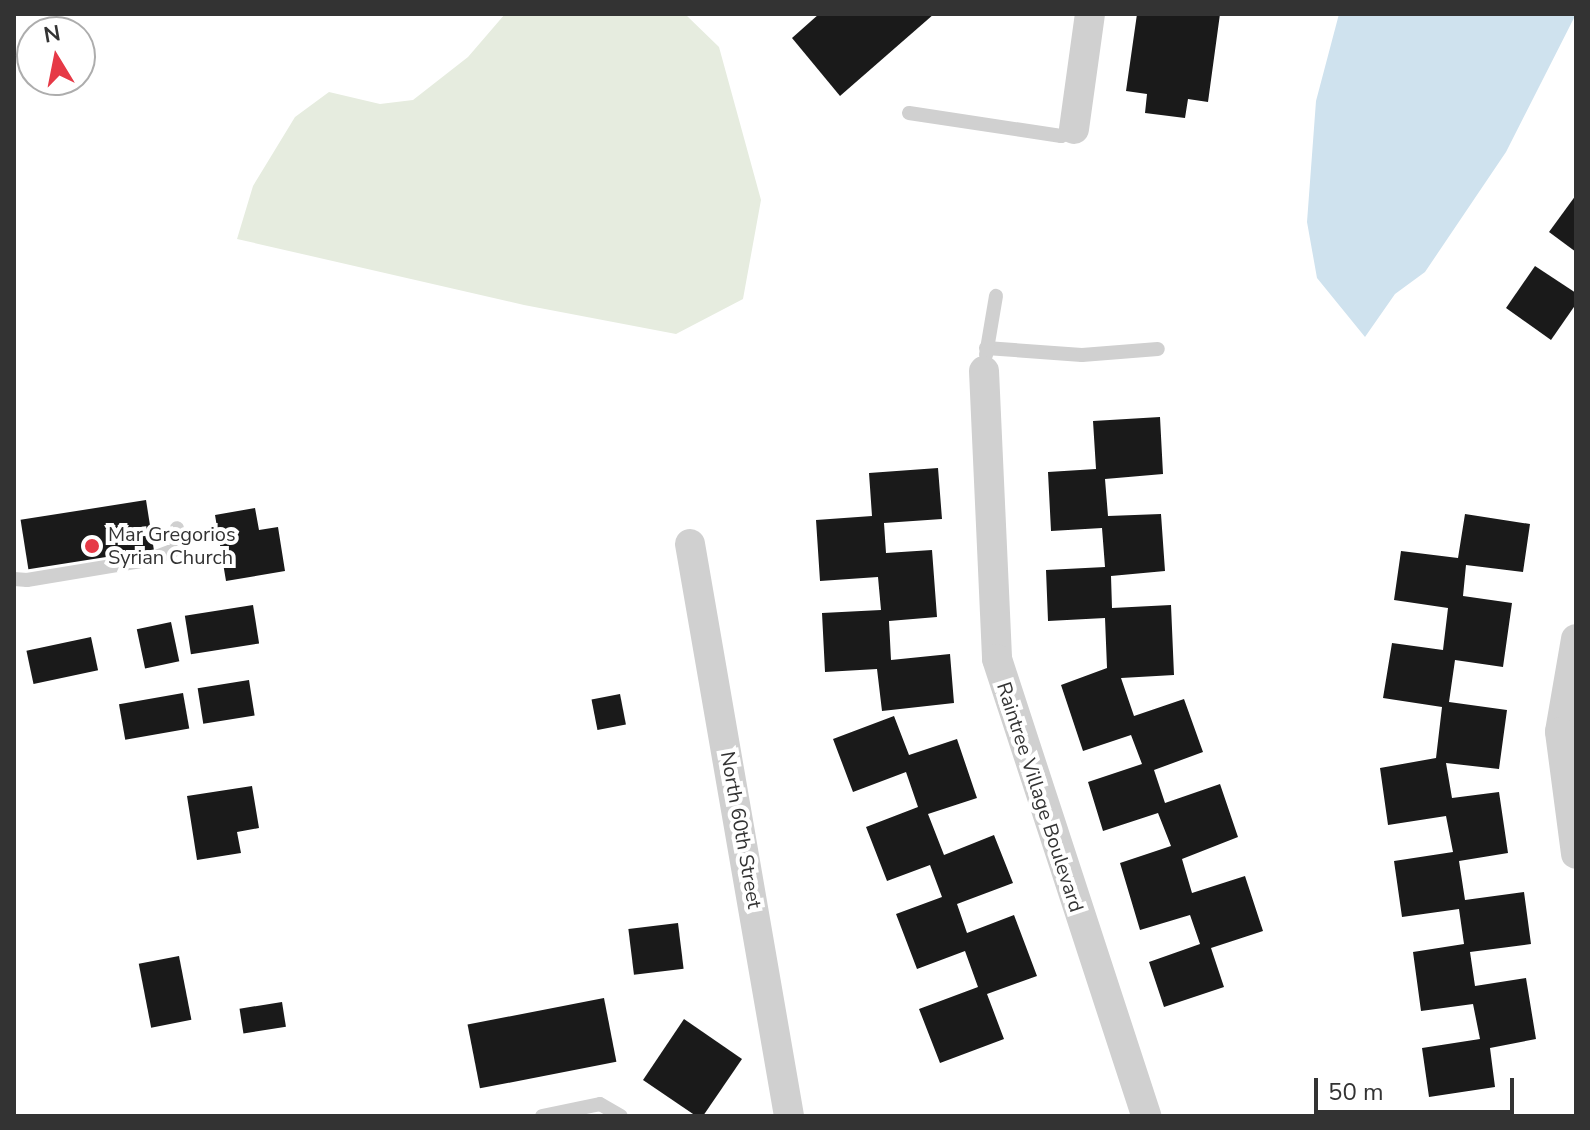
<!DOCTYPE html>
<style>
body{margin:0}
#map{position:relative;width:1590px;height:1130px;overflow:hidden;background:#fff;font-family:"Nunito Sans",sans-serif}
div>[style]{position:absolute}
.green>*{inset:0;background:#e6ecdf}
.water>*{inset:0;background:#cfe2ee}
.building>*{inset:0;background:#1a1a1a;transform-origin:0 0}
.lane>*{height:14px;margin:-7px;padding:0 7px;transform-origin:7px;border-radius:7px;background:#d0d0d0}
.street>*{height:30px;margin:-15px;padding:0 15px;transform-origin:15px;border-radius:15px;background:#d0d0d0}
.dots>*{width:22px;height:22px;translate:-50% -50%;box-sizing:border-box;border:4px solid #fff;border-radius:50%}
span{translate:-50% -50%;white-space:nowrap;text-align:center;line-height:1.15;-webkit-text-stroke:8px #fff;paint-order:stroke}
.poi-label{font-size:20px;color:#333}
.left{translate:0 -50%;text-align:left}
.street-label{font-size:20px;color:#333}
.frame{position:absolute;inset:0;border:16px solid #333;pointer-events:none}
.north{position:absolute;left:16px;top:16px;width:80px;height:80px;box-sizing:border-box;background:#fff;border:2px solid #adadad;border-radius:50%;rotate:350deg;font-size:22px;font-weight:700;line-height:32px;text-align:center;color:#333}
.north::after{content:'';display:block;margin:auto;width:28px;height:36px;background:#e63946;clip-path:polygon(50% 0,100% 100%,50% 72%,0 100%)}
.scale{position:absolute;left:1314px;top:1078px;width:200px;height:36px;box-sizing:border-box;border:4px solid #333;border-top:0;padding-left:10px;font-size:24px;line-height:28px;white-space:nowrap;color:#333;-webkit-text-stroke:6px #fff;paint-order:stroke}
</style>
<div id="map">
<div class="green">
<i style="clip-path:polygon(505px 14px,685px 14px,719px 47px,761px 200px,743px 299px,676px 334px,524px 305px,237px 239px,253px 186px,295px 117px,329px 92px,380px 104px,413px 100px,468px 57px)"></i>
</div>
<div class="water">
<i style="clip-path:polygon(1339px 14px,1576px 14px,1506px 152px,1425px 272px,1395px 294px,1365px 337px,1317px 278px,1307px 222px,1316px 101px)"></i>
</div>
<div class="building">
<i style="clip-path:polygon(819px 14px,934px 14px,840px 96px,792px 38px)"></i>
<i style="clip-path:polygon(1137px 14px,1220px 14px,1208px 102px,1188px 99px,1185px 118px,1145px 113px,1147px 94px,1126px 91px)"></i>
<i style="clip-path:polygon(1576px 195px,1576px 252px,1549px 232px)"></i>
<i style="clip-path:polygon(1535px 266px,1576px 293px,1576px 304px,1551px 340px,1506px 308px)"></i>
<i style="clip-path:polygon(1160px 417px,1163px 474px,1105px 479px,1108px 516px,1161px 514px,1165px 571px,1111px 576px,1112px 608px,1171px 605px,1174px 675px,1121px 678px,1134px 716px,1184px 699px,1203px 752px,1154px 770px,1165px 803px,1220px 784px,1238px 837px,1182px 859px,1192px 893px,1245px 876px,1263px 931px,1211px 948px,1224px 987px,1164px 1007px,1149px 962px,1200px 944px,1190px 915px,1140px 930px,1120px 863px,1171px 846px,1158px 813px,1103px 831px,1088px 782px,1142px 764px,1131px 735px,1083px 751px,1061px 685px,1107px 668px,1105px 618px,1048px 621px,1046px 570px,1105px 567px,1102px 528px,1051px 531px,1048px 472px,1096px 469px,1093px 421px)"></i>
<i style="clip-path:polygon(938px 468px,942px 519px,884px 523px,886px 553px,932px 550px,937px 617px,889px 621px,891px 660px,950px 654px,954px 703px,882px 711px,877px 669px,825px 672px,822px 613px,881px 610px,878px 577px,820px 581px,816px 520px,872px 516px,869px 473px)"></i>
<i style="left:146px;top:500px;width:50px;height:127px;rotate:81deg"></i>
<i style="clip-path:polygon(255px 508px,259px 530px,278px 527px,285px 571px,226px 581px,215px 515px)"></i>
<i style="clip-path:polygon(1465px 514px,1530px 524px,1523px 572px,1466px 565px,1463px 596px,1512px 603px,1503px 667px,1455px 660px,1449px 702px,1507px 710px,1499px 769px,1446px 763px,1452px 798px,1499px 792px,1508px 853px,1459px 861px,1465px 900px,1524px 892px,1531px 944px,1470px 952px,1475px 986px,1526px 978px,1536px 1039px,1490px 1048px,1495px 1087px,1429px 1097px,1422px 1048px,1480px 1039px,1473px 1004px,1421px 1011px,1413px 952px,1464px 944px,1459px 909px,1402px 917px,1394px 861px,1453px 852px,1446px 816px,1388px 825px,1380px 768px,1436px 758px,1442px 707px,1383px 698px,1392px 643px,1443px 650px,1448px 608px,1394px 600px,1401px 551px,1458px 558px)"></i>
<i style="left:253px;top:605px;width:39px;height:69px;rotate:81deg"></i>
<i style="left:171px;top:622px;width:40px;height:35px;rotate:78deg"></i>
<i style="left:91px;top:637px;width:34px;height:66px;rotate:78deg"></i>
<i style="left:249px;top:680px;width:36px;height:52px;rotate:81deg"></i>
<i style="left:183px;top:693px;width:36px;height:65px;rotate:80deg"></i>
<i style="left:620px;top:694px;width:31px;height:29px;rotate:79deg"></i>
<i style="clip-path:polygon(894px 716px,909px 755px,957px 739px,977px 798px,928px 814px,944px 855px,994px 835px,1013px 883px,957px 904px,967px 933px,1014px 915px,1037px 976px,987px 994px,1004px 1039px,940px 1063px,919px 1009px,978px 987px,965px 951px,917px 969px,896px 914px,942px 897px,930px 865px,887px 881px,866px 827px,918px 807px,906px 772px,853px 792px,833px 739px)"></i>
<i style="clip-path:polygon(252px 786px,259px 828px,237px 832px,241px 853px,197px 860px,187px 796px)"></i>
<i style="left:678px;top:923px;width:46px;height:50px;rotate:83deg"></i>
<i style="left:179px;top:956px;width:65px;height:41px;rotate:79deg"></i>
<i style="left:604px;top:998px;width:65px;height:139px;rotate:79deg"></i>
<i style="left:282px;top:1002px;width:25px;height:43px;rotate:81deg"></i>
<i style="clip-path:polygon(684px 1019px,742px 1059px,703px 1116px,696px 1116px,643px 1080px)"></i>
</div>
<div class="lane">
<i style="left:909px;top:113px;width:154px;rotate:8.6deg"></i>
<i style="left:1061px;top:136px;width:15px;rotate:-28deg"></i>
<i style="left:986px;top:348px;width:96px;rotate:4.2deg"></i>
<i style="left:1082px;top:355px;width:76px;rotate:-4.5deg"></i>
<i style="left:986px;top:355px;width:60px;rotate:-80.4deg"></i>
<i style="left:14px;top:579px;width:13px;rotate:4deg"></i>
<i style="left:27px;top:580px;width:123px;rotate:-9.4deg"></i>
<i style="left:148px;top:560px;width:28px;rotate:-21deg"></i>
<i style="left:174px;top:550px;width:22px;rotate:-82deg"></i>
<i style="left:542px;top:1116px;width:59px;rotate:-11.7deg"></i>
<i style="left:600px;top:1104px;width:24px;rotate:30deg"></i>
</div>
<div class="street">
<i style="left:1074px;top:129px;width:116px;rotate:-82.1deg"></i>
<i style="left:984px;top:371px;width:288px;rotate:87.4deg"></i>
<i style="left:997px;top:659px;width:481px;rotate:71.9deg"></i>
<i style="left:690px;top:544px;width:581px;rotate:80.18deg"></i>
<i style="left:1576px;top:639px;width:94px;rotate:99.8deg"></i>
<i style="left:1560px;top:732px;width:123px;rotate:82.5deg"></i>
</div>
<div class="dots">
<i style="left:92px;top:546px;background:#e63946"></i>
</div>
<div class="poi-label">
<span class="left" style="left:108px;top:546px">Mar Gregorios<br>Syrian Church</span>
</div>
<div class="street-label">
<span style="left:1040px;top:797px;rotate:72deg">Raintree Village Boulevard</span>
<span style="left:741px;top:830px;rotate:80deg">North 60th Street</span>
</div>
<div class="frame"></div>
<div class="north">N</div>
<div class="scale">50 m</div>
</div>
